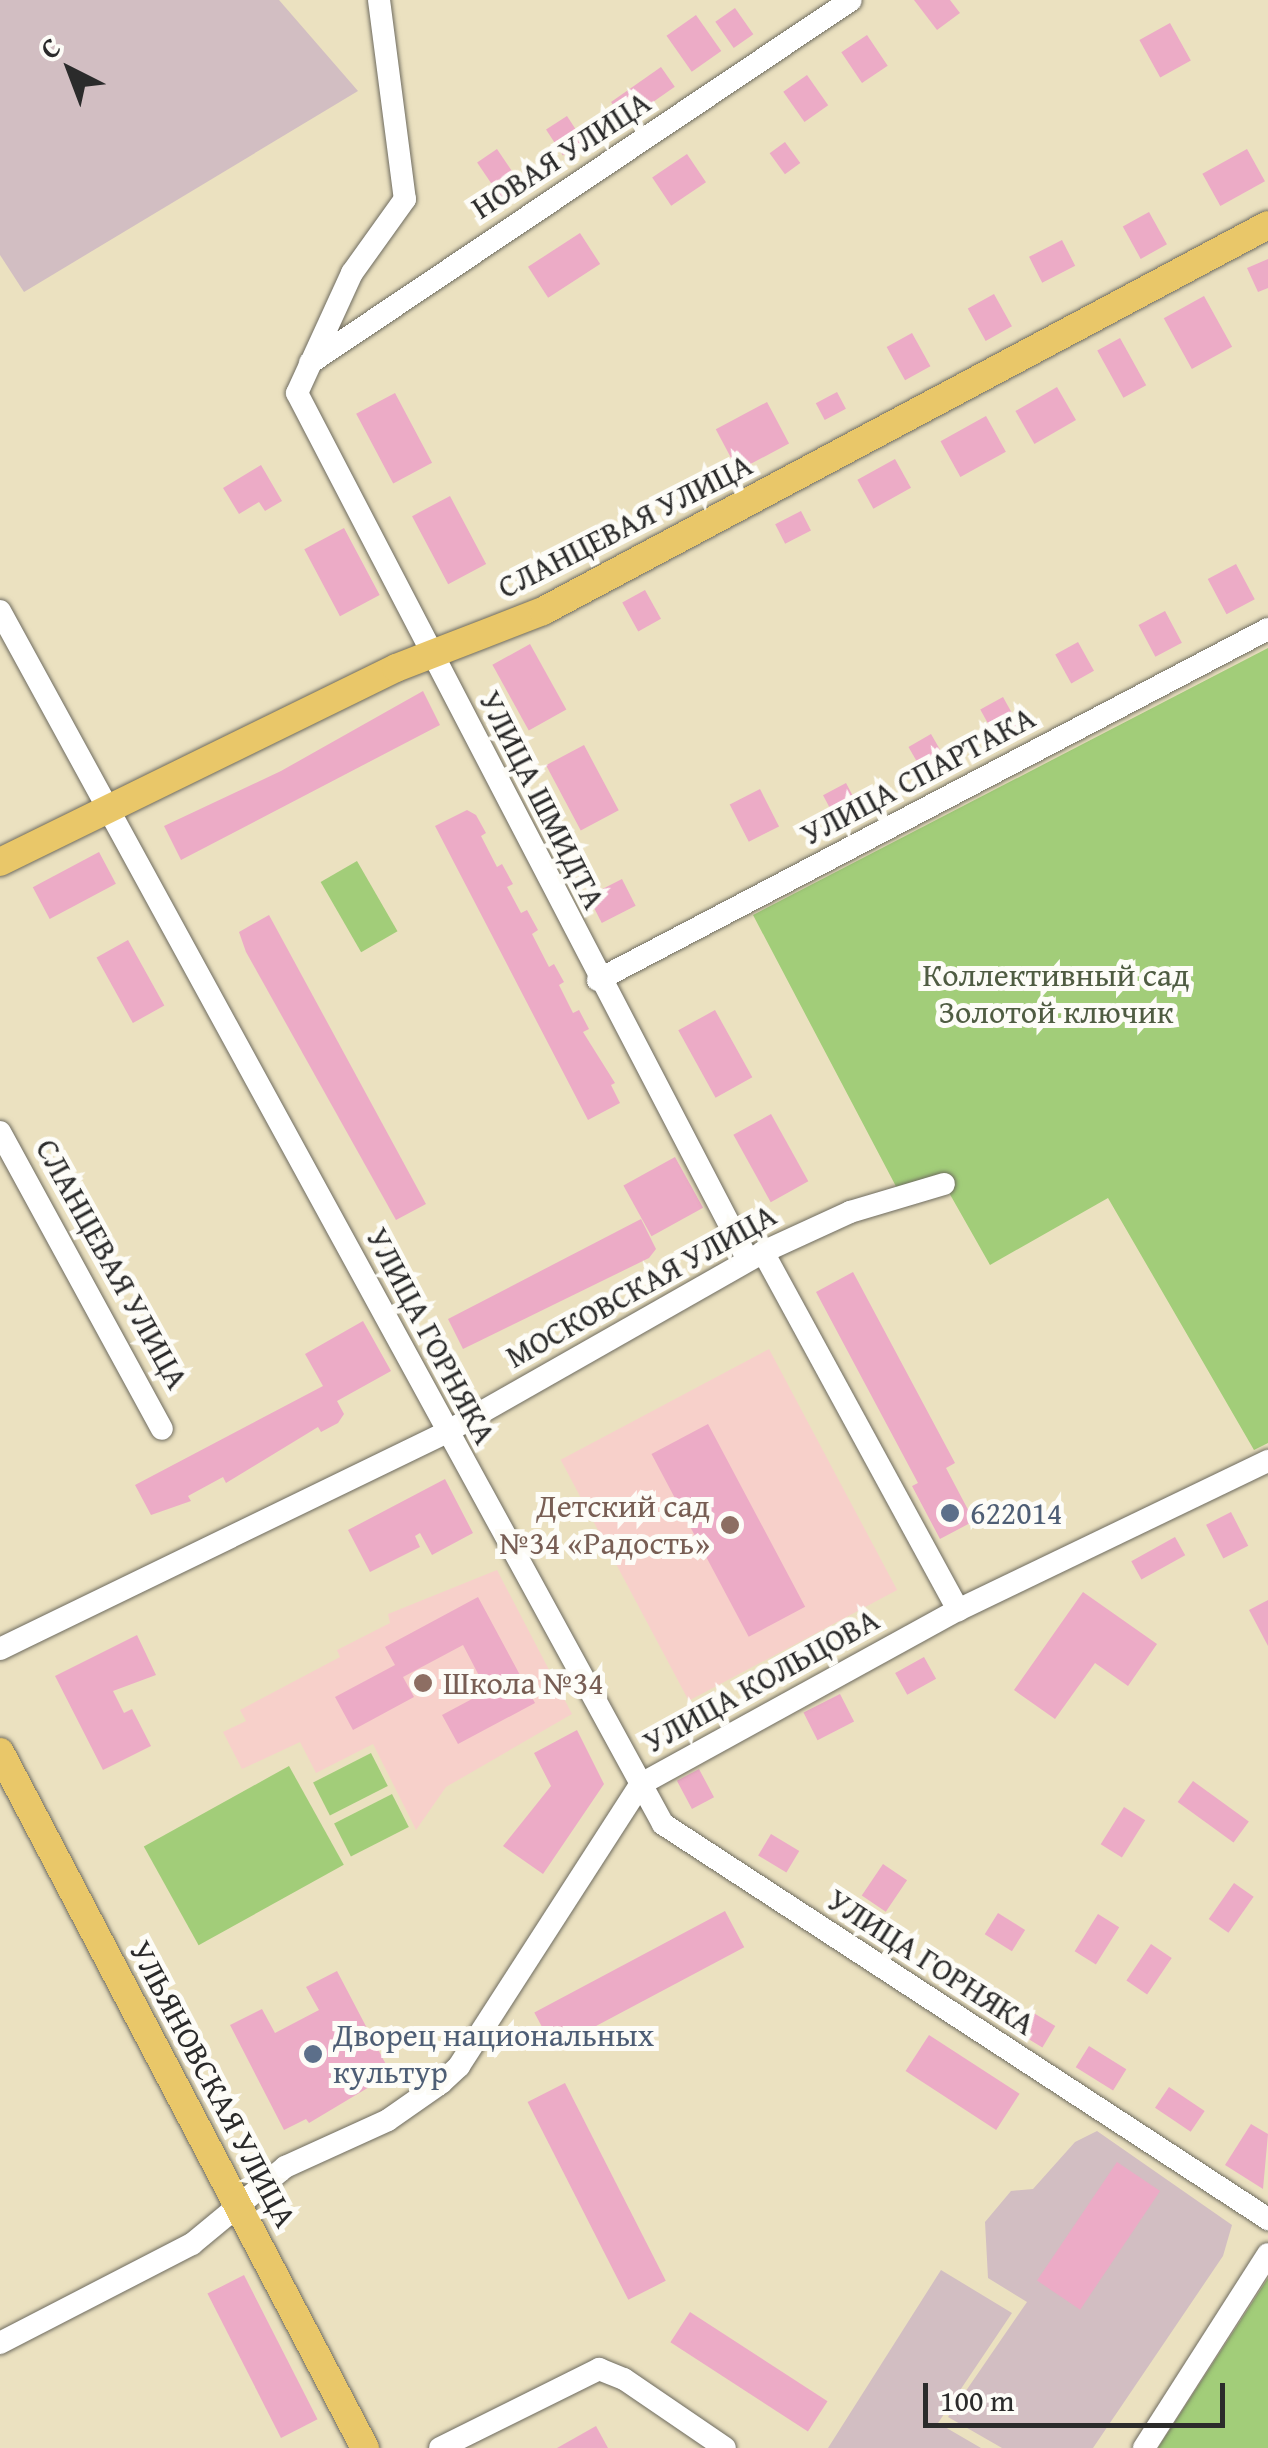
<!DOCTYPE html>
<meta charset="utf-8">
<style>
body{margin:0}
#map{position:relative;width:1268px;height:2448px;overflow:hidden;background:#ebe1c0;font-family:"Gentium Book Plus",serif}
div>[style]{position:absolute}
.built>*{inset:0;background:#f7d0ca;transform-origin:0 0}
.industrial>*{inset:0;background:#d2bec2}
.green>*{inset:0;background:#a2cd79;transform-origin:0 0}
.building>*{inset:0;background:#ecabc6;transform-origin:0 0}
.roads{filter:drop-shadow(0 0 2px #6e6b5f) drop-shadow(0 0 2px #6e6b5f)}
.minor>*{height:22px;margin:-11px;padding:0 11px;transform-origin:11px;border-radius:11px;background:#fff}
.major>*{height:28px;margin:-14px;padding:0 14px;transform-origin:14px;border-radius:14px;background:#e9c769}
.dots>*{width:28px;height:28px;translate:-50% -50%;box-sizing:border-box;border:5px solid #fdfcf7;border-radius:50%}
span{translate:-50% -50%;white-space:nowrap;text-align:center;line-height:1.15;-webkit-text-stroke:10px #fdfcf7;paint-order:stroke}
.street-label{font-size:32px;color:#2b2b2b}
.park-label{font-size:32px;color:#4f5c42}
.education-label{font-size:32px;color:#785e54}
.right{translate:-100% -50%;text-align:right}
.left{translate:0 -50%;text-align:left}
.service-label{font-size:32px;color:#4e5e75}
.north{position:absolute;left:20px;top:20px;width:100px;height:100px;-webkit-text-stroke:8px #fdfcf7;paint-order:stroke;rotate:318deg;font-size:28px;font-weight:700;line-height:40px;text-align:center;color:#2b2b2b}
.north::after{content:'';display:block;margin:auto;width:35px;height:45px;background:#2b2b2b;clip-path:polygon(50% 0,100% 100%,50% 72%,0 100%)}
.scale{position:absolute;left:923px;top:2383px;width:302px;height:45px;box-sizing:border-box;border:5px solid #2b2b2b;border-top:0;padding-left:12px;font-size:30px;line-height:35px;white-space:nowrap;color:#2b2b2b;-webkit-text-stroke:8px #fdfcf7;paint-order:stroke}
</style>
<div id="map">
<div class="built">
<i style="left:769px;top:1349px;width:273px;height:236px;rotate:62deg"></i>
<i style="clip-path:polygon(497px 1570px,572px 1714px,446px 1787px,416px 1830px,373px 1744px,316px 1773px,300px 1742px,242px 1769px,223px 1732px,246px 1721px,240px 1710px,340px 1657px,337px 1650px,390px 1623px,388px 1614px)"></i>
</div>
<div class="industrial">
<i style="clip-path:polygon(0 0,279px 0,358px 91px,24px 292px,0 255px)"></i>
<i style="clip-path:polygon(1097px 2131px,1232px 2225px,1223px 2256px,1093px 2448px,1002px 2448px,948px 2417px,1027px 2302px,988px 2278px,985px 2222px,1011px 2191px,1033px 2189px,1075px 2142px)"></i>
<i style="clip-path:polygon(941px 2270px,1012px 2313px,938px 2423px,981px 2448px,828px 2448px)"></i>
</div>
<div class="green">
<i style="clip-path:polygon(1268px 648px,1268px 1443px,1254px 1450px,1108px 1198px,990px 1265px,939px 1175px,900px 1194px,753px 915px)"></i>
<i style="left:357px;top:861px;width:81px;height:42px;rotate:60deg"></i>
<i style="left:371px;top:1753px;width:37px;height:65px;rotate:63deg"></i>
<i style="left:289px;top:1766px;width:113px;height:166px;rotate:61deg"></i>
<i style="left:392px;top:1794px;width:37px;height:65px;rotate:63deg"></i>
<i style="clip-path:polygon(1268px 2278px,1268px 2448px,1158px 2448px)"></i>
</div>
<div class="building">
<i style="clip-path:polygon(914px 0,950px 0,960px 13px,937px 30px)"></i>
<i style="left:735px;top:8px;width:32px;height:24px;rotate:55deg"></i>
<i style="left:696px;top:15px;width:44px;height:36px;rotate:55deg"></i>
<i style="left:1170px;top:23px;width:43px;height:35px;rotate:61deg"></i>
<i style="left:867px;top:35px;width:37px;height:31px;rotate:56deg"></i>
<i style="left:661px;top:67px;width:24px;height:61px;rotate:55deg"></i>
<i style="left:807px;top:75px;width:37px;height:29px;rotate:55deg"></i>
<i style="left:567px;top:116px;width:31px;height:25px;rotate:57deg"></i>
<i style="left:785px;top:142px;width:26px;height:19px;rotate:54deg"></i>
<i style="left:497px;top:149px;width:43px;height:24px;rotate:56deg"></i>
<i style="left:1247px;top:149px;width:37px;height:51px;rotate:61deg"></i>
<i style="left:687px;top:154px;width:34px;height:42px;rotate:56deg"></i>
<i style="left:1149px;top:212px;width:37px;height:30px;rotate:61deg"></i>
<i style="left:580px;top:233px;width:37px;height:62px;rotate:57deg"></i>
<i style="left:1062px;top:240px;width:29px;height:37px;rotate:63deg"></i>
<i style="clip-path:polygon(1268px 259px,1268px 288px,1258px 292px,1247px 268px)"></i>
<i style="left:994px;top:294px;width:37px;height:30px;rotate:61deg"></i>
<i style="left:1204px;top:296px;width:58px;height:46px;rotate:61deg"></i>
<i style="left:912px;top:333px;width:38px;height:29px;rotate:61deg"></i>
<i style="left:1120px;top:338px;width:54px;height:26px;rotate:61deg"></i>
<i style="left:1057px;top:387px;width:38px;height:48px;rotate:60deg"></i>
<i style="left:837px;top:392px;width:19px;height:24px;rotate:62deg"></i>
<i style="left:395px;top:393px;width:79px;height:44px;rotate:62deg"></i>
<i style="left:767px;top:402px;width:47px;height:58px;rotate:62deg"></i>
<i style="left:986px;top:416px;width:41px;height:52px;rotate:61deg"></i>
<i style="left:895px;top:459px;width:33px;height:43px;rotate:61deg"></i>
<i style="clip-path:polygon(261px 465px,282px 501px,265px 511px,259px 502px,239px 514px,223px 488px)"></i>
<i style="left:450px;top:496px;width:77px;height:43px;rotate:62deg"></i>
<i style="left:801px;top:511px;width:22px;height:29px;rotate:63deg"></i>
<i style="left:344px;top:528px;width:76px;height:45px;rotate:62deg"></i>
<i style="left:1236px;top:564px;width:40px;height:32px;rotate:62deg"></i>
<i style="left:645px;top:590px;width:33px;height:26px;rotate:61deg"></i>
<i style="left:1165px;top:611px;width:36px;height:30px;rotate:62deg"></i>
<i style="left:1078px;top:642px;width:33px;height:26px;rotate:61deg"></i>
<i style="left:530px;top:644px;width:75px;height:43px;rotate:61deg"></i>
<i style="clip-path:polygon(423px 691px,440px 725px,181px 860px,164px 826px,281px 771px)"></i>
<i style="left:1003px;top:697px;width:33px;height:26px;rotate:61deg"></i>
<i style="left:931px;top:734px;width:34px;height:26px;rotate:60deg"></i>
<i style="left:584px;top:745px;width:74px;height:43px;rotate:62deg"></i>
<i style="left:846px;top:783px;width:34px;height:26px;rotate:62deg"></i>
<i style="left:760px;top:789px;width:42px;height:34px;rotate:63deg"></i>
<i style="clip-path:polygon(467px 810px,476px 815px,486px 833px,481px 836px,497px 867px,502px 864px,513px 884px,507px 887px,521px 913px,527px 910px,538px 930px,532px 934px,549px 967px,554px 964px,564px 982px,559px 985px,573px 1013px,579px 1010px,589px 1029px,583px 1032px,615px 1083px,611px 1085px,620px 1103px,588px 1120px,435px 826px)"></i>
<i style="left:99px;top:852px;width:36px;height:75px;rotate:62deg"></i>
<i style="left:622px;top:879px;width:30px;height:38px;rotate:63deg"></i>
<i style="clip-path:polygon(269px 915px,426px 1204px,396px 1220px,246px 952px,239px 932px)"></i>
<i style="left:128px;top:940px;width:75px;height:36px;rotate:61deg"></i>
<i style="left:715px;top:1010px;width:77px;height:42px;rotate:61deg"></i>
<i style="left:771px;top:1114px;width:77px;height:43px;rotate:61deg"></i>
<i style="left:675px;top:1157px;width:58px;height:59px;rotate:61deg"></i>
<i style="clip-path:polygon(641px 1219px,656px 1249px,649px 1258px,463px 1349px,448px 1319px)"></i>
<i style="clip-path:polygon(853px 1272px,955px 1463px,946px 1468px,974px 1521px,940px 1539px,912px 1486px,918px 1483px,816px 1292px)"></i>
<i style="clip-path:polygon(363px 1321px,391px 1371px,337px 1401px,344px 1414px,338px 1423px,321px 1432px,318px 1427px,226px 1483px,223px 1477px,188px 1496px,191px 1501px,151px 1515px,135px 1485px,323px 1386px,305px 1354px)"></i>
<i style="left:708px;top:1424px;width:207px;height:64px;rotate:62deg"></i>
<i style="clip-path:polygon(445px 1479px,473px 1533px,432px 1555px,420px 1533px,415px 1536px,420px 1547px,370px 1572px,348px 1530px)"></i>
<i style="left:1231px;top:1512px;width:38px;height:28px;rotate:63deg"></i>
<i style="left:1175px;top:1537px;width:21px;height:50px;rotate:61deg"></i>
<i style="clip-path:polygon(1083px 1592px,1157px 1644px,1128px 1686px,1095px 1663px,1055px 1719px,1014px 1690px)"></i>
<i style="clip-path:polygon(478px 1597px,535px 1703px,458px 1744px,442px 1715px,487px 1691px,463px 1645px,403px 1677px,414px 1697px,353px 1730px,335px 1697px,395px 1665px,385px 1647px)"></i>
<i style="clip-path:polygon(1268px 1600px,1268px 1646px,1249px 1610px)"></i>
<i style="clip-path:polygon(137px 1635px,156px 1675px,113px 1691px,124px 1713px,132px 1709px,151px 1746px,103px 1770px,55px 1676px)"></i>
<i style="left:924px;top:1657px;width:25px;height:33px;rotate:61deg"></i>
<i style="left:840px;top:1694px;width:31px;height:41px;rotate:63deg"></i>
<i style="clip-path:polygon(577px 1730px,604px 1784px,543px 1874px,503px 1846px,551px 1786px,534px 1753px)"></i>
<i style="left:699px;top:1769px;width:32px;height:25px;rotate:62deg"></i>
<i style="left:1193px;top:1781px;width:69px;height:26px;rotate:36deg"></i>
<i style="left:1124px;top:1807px;width:25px;height:44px;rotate:32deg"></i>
<i style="left:771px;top:1834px;width:33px;height:25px;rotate:31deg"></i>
<i style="left:883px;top:1864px;width:29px;height:38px;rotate:34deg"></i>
<i style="left:1234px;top:1883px;width:24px;height:44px;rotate:35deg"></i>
<i style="left:725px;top:1911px;width:41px;height:216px;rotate:62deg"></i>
<i style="left:998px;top:1913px;width:32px;height:25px;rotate:32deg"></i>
<i style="left:1098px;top:1914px;width:25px;height:44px;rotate:32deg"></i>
<i style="left:1151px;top:1944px;width:25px;height:44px;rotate:34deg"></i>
<i style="clip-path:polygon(337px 1971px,391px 2074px,309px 2123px,306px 2119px,284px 2130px,230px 2025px,262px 2009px,275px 2033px,319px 2010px,306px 1987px)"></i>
<i style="left:1027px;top:2009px;width:33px;height:25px;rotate:31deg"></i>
<i style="left:929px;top:2035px;width:108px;height:43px;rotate:33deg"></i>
<i style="left:1089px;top:2046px;width:44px;height:25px;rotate:32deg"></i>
<i style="left:565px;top:2083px;width:222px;height:42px;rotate:63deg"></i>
<i style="left:1169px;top:2087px;width:43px;height:25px;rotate:34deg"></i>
<i style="clip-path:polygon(1251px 2124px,1268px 2134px,1263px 2189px,1225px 2165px)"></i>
<i style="left:1117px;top:2162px;width:52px;height:143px;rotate:34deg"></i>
<i style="left:244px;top:2275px;width:162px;height:41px;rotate:63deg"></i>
<i style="left:690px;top:2312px;width:164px;height:36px;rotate:33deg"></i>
<i style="clip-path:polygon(596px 2426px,608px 2448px,557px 2448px)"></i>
</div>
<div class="roads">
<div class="minor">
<i style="left:379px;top:0;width:201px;rotate:82.6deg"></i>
<i style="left:405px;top:199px;width:91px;rotate:125.6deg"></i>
<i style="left:352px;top:273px;width:132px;rotate:114.6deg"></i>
<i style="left:297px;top:393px;width:977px;rotate:62.52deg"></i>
<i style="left:310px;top:363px;width:651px;rotate:-33.86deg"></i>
<i style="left:0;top:611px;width:1382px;rotate:61.34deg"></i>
<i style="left:663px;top:1824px;width:723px;rotate:33.14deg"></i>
<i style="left:598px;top:980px;width:756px;rotate:-27.65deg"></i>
<i style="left:0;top:1132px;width:338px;rotate:61.4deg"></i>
<i style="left:763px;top:1252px;width:408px;rotate:61.4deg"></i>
<i style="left:0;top:1649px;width:495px;rotate:-25.9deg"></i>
<i style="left:445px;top:1433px;width:366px;rotate:-29.6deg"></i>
<i style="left:763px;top:1252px;width:96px;rotate:-24.7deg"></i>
<i style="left:850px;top:1212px;width:98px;rotate:-16.6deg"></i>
<i style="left:0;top:2343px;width:216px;rotate:-27.3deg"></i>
<i style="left:192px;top:2244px;width:121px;rotate:-39.6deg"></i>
<i style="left:285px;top:2167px;width:113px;rotate:-24.5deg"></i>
<i style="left:388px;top:2120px;width:65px;rotate:-34.9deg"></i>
<i style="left:441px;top:2083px;width:25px;rotate:-43deg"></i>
<i style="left:459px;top:2066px;width:336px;rotate:-57.2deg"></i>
<i style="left:641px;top:1784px;width:362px;rotate:-28.8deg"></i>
<i style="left:958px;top:1610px;width:344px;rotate:-25.7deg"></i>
<i style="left:440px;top:2448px;width:178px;rotate:-26.4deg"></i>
<i style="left:599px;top:2369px;width:27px;rotate:22deg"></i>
<i style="left:624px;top:2379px;width:122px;rotate:34.3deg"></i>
<i style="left:1144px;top:2448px;width:230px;rotate:-57.4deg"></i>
</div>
<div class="major">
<i style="left:0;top:862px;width:441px;rotate:-26.1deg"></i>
<i style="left:396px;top:668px;width:158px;rotate:-21.2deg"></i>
<i style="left:543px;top:611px;width:821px;rotate:-28.03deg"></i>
<i style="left:0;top:1752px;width:786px;rotate:62.33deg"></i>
</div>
</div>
<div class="dots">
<i style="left:950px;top:1513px;background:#5c6f8a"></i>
<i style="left:730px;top:1525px;background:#8d6e63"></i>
<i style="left:423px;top:1683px;background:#8d6e63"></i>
<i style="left:313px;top:2054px;background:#5c6f8a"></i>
</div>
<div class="street-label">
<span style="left:561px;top:155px;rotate:-33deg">НОВАЯ УЛИЦА</span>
<span style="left:625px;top:526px;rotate:-27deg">СЛАНЦЕВАЯ УЛИЦА</span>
<span style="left:918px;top:776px;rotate:-28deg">УЛИЦА СПАРТАКА</span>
<span style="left:542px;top:800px;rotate:63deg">УЛИЦА ШМИДТА</span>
<span style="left:112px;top:1264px;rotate:61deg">СЛАНЦЕВАЯ УЛИЦА</span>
<span style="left:641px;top:1286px;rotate:-29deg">МОСКОВСКАЯ УЛИЦА</span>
<span style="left:431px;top:1336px;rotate:62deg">УЛИЦА ГОРНЯКА</span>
<span style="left:761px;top:1681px;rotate:-29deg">УЛИЦА КОЛЬЦОВА</span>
<span style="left:931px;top:1962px;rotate:33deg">УЛИЦА ГОРНЯКА</span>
<span style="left:213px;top:2084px;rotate:62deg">УЛЬЯНОВСКАЯ УЛИЦА</span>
</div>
<div class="park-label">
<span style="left:1056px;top:994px">Коллективный сад<br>Золотой ключик</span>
</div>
<div class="education-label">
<span class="right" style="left:710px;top:1525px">Детский сад<br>№34 «Радость»</span>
<span class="left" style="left:443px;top:1683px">Школа №34</span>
</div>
<div class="service-label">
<span class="left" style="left:970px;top:1513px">622014</span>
<span class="left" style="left:333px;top:2054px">Дворец национальных<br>культур</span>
</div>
<div class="north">С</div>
<div class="scale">100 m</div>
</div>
